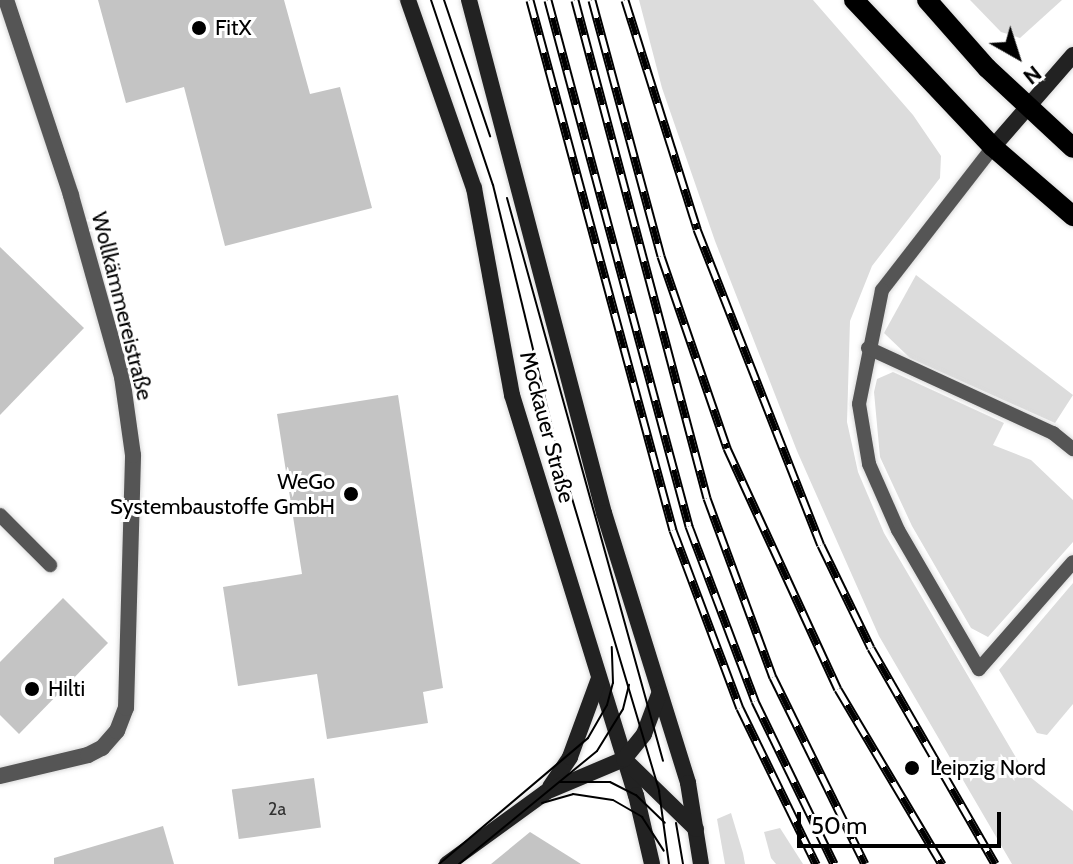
<!DOCTYPE html>
<meta charset="utf-8">
<style>
body{margin:0}
#map{position:relative;width:1073px;height:864px;overflow:hidden;background:#fff;font-family:Cabin,sans-serif}
div>[style]{position:absolute}
.green>*{inset:0;background:#dcdcdc}
.building>*{inset:0;background:#c4c4c4;transform-origin:0 0}
.roads{filter:drop-shadow(0 0 2px #dbdbdb) drop-shadow(0 0 2px #dbdbdb)}
.service>*{height:14px;margin:-7px;padding:0 7px;transform-origin:7px;border-radius:7px;background:#555}
.minor>*{height:16px;margin:-8px;padding:0 8px;transform-origin:8px;border-radius:8px;background:#555}
.secondary>*{height:16px;margin:-8px;padding:0 8px;transform-origin:8px;border-radius:8px;background:#222}
.primary>*{height:20px;margin:-10px;padding:0 10px;transform-origin:10px;border-radius:10px;background:#000}
.tram>*{height:2px;margin:-1px;padding:0 1px;transform-origin:1px;border-radius:1px;background:#000}
.rail>*{height:9px;margin-top:-4.5px;transform-origin:0;background:repeating-linear-gradient(90deg,#fff 0 18px,#000 0 36px);box-sizing:border-box;border-block:2px solid #000}
.dots>*{width:22px;height:22px;translate:-50% -50%;box-sizing:border-box;border:4px solid #fff;border-radius:50%}
span{translate:-50% -50%;white-space:nowrap;text-align:center;line-height:1.15;-webkit-text-stroke:6px #fff;paint-order:stroke}
.number-label{font-size:18px;color:#313131}
.number-label span{-webkit-text-stroke-width:0}
.poi-label{font-size:22px;color:#000}
.left{translate:0 -50%;text-align:left}
.right{translate:-100% -50%;text-align:right}
.street-label{font-size:22px;color:#000}
.north{position:absolute;left:977px;top:16px;width:80px;height:80px;-webkit-text-stroke:6px #fff;paint-order:stroke;rotate:141deg;font-size:22px;font-weight:700;line-height:32px;text-align:center;color:#000}
.north::after{content:'';display:block;margin:auto;width:28px;height:36px;background:#000;clip-path:polygon(50% 0,100% 100%,50% 72%,0 100%)}
.scale{position:absolute;left:797px;top:812px;width:204px;height:36px;box-sizing:border-box;border:4px solid #000;border-top:0;padding-left:10px;font-size:24px;line-height:28px;white-space:nowrap;color:#000;-webkit-text-stroke:6px #fff;paint-order:stroke}
</style>
<div id="map">
<div class="green">
<i style="clip-path:polygon(639px 0,813px 0,913px 115px,941px 156px,940px 178px,872px 266px,850px 321px,847px 422px,858px 472px,884px 533px,1025px 773px,1073px 811px,1073px 864px,1012px 864px,879px 636px,797px 451px,715px 241px,662px 88px)"></i>
<i style="clip-path:polygon(970px 0,1062px 0,1020px 38px,1001px 32px)"></i>
<i style="clip-path:polygon(916px 275px,1073px 395px,1055px 423px,910px 358px,884px 333px)"></i>
<i style="clip-path:polygon(893px 372px,1004px 423px,993px 445px,1031px 460px,1073px 500px,1073px 542px,988px 637px,971px 628px,912px 526px,880px 457px,874px 392px,877px 379px)"></i>
<i style="clip-path:polygon(1073px 583px,1073px 704px,1047px 735px,1037px 733px,999px 670px)"></i>
<i style="clip-path:polygon(731px 813px,743px 853px,745px 864px,725px 864px,717px 819px)"></i>
<i style="clip-path:polygon(780px 828px,803px 864px,776px 864px,771px 858px,764px 832px)"></i>
</div>
<div class="building">
<i style="clip-path:polygon(98px 0,284px 0,310px 94px,340px 87px,372px 208px,225px 246px,184px 87px,126px 103px)"></i>
<i style="clip-path:polygon(0 247px,84px 328px,0 415px)"></i>
<i style="clip-path:polygon(398px 395px,443px 688px,423px 692px,428px 723px,327px 739px,317px 674px,238px 686px,223px 587px,302px 574px,277px 414px)"></i>
<i style="clip-path:polygon(63px 598px,108px 643px,19px 734px,0 715px,0 662px)"></i>
<i style="left:314px;top:778px;width:50px;height:83px;rotate:82deg"></i>
<i style="clip-path:polygon(163px 826px,174px 864px,54px 864px,54px 858px)"></i>
<i style="clip-path:polygon(530px 832px,581px 864px,491px 864px)"></i>
</div>
<div class="roads">
<div class="service">
<i style="left:993px;top:147px;width:181px;rotate:127.8deg"></i>
<i style="left:882px;top:290px;width:116px;rotate:101.4deg"></i>
<i style="left:859px;top:404px;width:61px;rotate:80.5deg"></i>
<i style="left:869px;top:464px;width:72px;rotate:66.3deg"></i>
<i style="left:898px;top:530px;width:161px;rotate:59.8deg"></i>
<i style="left:979px;top:669px;width:142px;rotate:-48.7deg"></i>
<i style="left:868px;top:348px;width:204px;rotate:24.7deg"></i>
<i style="left:1053px;top:433px;width:26px;rotate:39deg"></i>
<i style="left:0;top:515px;width:71px;rotate:45deg"></i>
</div>
<div class="minor">
<i style="left:0;top:776px;width:90px;rotate:-13.4deg"></i>
<i style="left:88px;top:755px;width:16px;rotate:-27deg"></i>
<i style="left:102px;top:748px;width:23px;rotate:-49deg"></i>
<i style="left:117px;top:731px;width:25px;rotate:-69deg"></i>
<i style="left:126px;top:708px;width:253px;rotate:-88.4deg"></i>
<i style="left:133px;top:455px;width:79px;rotate:-98deg"></i>
<i style="left:122px;top:377px;width:189px;rotate:-105.7deg"></i>
<i style="left:71px;top:195px;width:206px;rotate:-108.4deg"></i>
</div>
<div class="secondary">
<i style="left:408px;top:0;width:199px;rotate:70.7deg"></i>
<i style="left:474px;top:188px;width:210px;rotate:79.6deg"></i>
<i style="left:512px;top:395px;width:419px;rotate:72.8deg"></i>
<i style="left:636px;top:795px;width:71px;rotate:76.9deg"></i>
<i style="left:469px;top:0;width:530px;rotate:75.26deg"></i>
<i style="left:604px;top:513px;width:283px;rotate:72.7deg"></i>
<i style="left:688px;top:783px;width:82px;rotate:80.9deg"></i>
<i style="left:993px;top:147px;width:122px;rotate:-49deg"></i>
<i style="left:625px;top:760px;width:99px;rotate:44.2deg"></i>
<i style="left:550px;top:787px;width:36px;rotate:-56deg"></i>
<i style="left:570px;top:757px;width:84px;rotate:-69.8deg"></i>
<i style="left:447px;top:864px;width:122px;rotate:-36deg"></i>
<i style="left:546px;top:792px;width:85px;rotate:-22.9deg"></i>
<i style="left:624px;top:759px;width:32px;rotate:-51deg"></i>
<i style="left:644px;top:734px;width:43px;rotate:-69.4deg"></i>
</div>
<div class="primary">
<i style="left:854px;top:0;width:202px;rotate:46.6deg"></i>
<i style="left:993px;top:147px;width:106px;rotate:40.8deg"></i>
<i style="left:927px;top:0;width:91px;rotate:48.6deg"></i>
<i style="left:987px;top:68px;width:117px;rotate:42.9deg"></i>
</div>
</div>
<div class="tram">
<i style="left:431px;top:0;width:195px;rotate:71.5deg"></i>
<i style="left:493px;top:185px;width:271px;rotate:76.3deg"></i>
<i style="left:557px;top:448px;width:358px;rotate:73.4deg"></i>
<i style="left:659px;top:791px;width:74px;rotate:82.2deg"></i>
<i style="left:444px;top:0;width:144px;rotate:71.3deg"></i>
<i style="left:507px;top:198px;width:584px;rotate:74.51deg"></i>
<i style="left:560px;top:782px;width:50px"></i>
<i style="left:610px;top:782px;width:29px;rotate:27deg"></i>
<i style="left:636px;top:795px;width:40px;rotate:44deg"></i>
<i style="left:542px;top:803px;width:32px;rotate:-16deg"></i>
<i style="left:573px;top:794px;width:40px;rotate:8.5deg"></i>
<i style="left:613px;top:800px;width:34px;rotate:30deg"></i>
<i style="left:642px;top:817px;width:40px;rotate:57.1deg"></i>
<i style="left:676px;top:823px;width:42px;rotate:80.3deg"></i>
<i style="left:439px;top:864px;width:195px;rotate:-40.2deg"></i>
<i style="left:588px;top:738px;width:38px;rotate:-60deg"></i>
<i style="left:607px;top:705px;width:23px;rotate:-75deg"></i>
<i style="left:613px;top:683px;width:36px;rotate:-92deg"></i>
<i style="left:459px;top:864px;width:178px;rotate:-39.3deg"></i>
<i style="left:597px;top:751px;width:49px;rotate:-58.2deg"></i>
<i style="left:623px;top:709px;width:25px;rotate:-76deg"></i>
</div>
<div class="rail">
<i style="left:530px;top:0;width:549px;rotate:74.9deg"></i>
<i style="left:673px;top:530px;width:190px;rotate:69.4deg"></i>
<i style="left:740px;top:708px;width:174px;rotate:64deg"></i>
<i style="left:548px;top:0;width:545px;rotate:74.99deg"></i>
<i style="left:689px;top:526px;width:187px;rotate:69.3deg"></i>
<i style="left:755px;top:701px;width:181px;rotate:64.1deg"></i>
<i style="left:575px;top:0;width:515px;rotate:75.15deg"></i>
<i style="left:707px;top:498px;width:191px;rotate:69.8deg"></i>
<i style="left:773px;top:677px;width:208px;rotate:63.8deg"></i>
<i style="left:592px;top:0;width:265px;rotate:74.9deg"></i>
<i style="left:661px;top:256px;width:203px;rotate:71deg"></i>
<i style="left:727px;top:448px;width:265px;rotate:65.3deg"></i>
<i style="left:838px;top:689px;width:204px;rotate:59.3deg"></i>
<i style="left:625px;top:0;width:240px;rotate:72.5deg"></i>
<i style="left:697px;top:229px;width:339px;rotate:68.6deg"></i>
<i style="left:821px;top:545px;width:114px;rotate:64.1deg"></i>
<i style="left:871px;top:648px;width:249px;rotate:60.1deg"></i>
</div>
<div class="dots">
<i style="left:199px;top:28px;background:#000"></i>
<i style="left:351px;top:494px;background:#000"></i>
<i style="left:32px;top:689px;background:#000"></i>
<i style="left:912px;top:768px;background:#000"></i>
</div>
<div class="number-label">
<span style="left:277px;top:809px">2a</span>
</div>
<div class="poi-label">
<span class="left" style="left:215px;top:28px">FitX</span>
<span class="right" style="left:335px;top:494px">WeGo<br>Systembaustoffe GmbH</span>
<span class="left" style="left:48px;top:689px">Hilti</span>
<span class="left" style="left:930px;top:768px">Leipzig Nord</span>
</div>
<div class="street-label">
<span style="left:122px;top:306px;rotate:76deg">Wollkämmereistraße</span>
<span style="left:547px;top:427px;rotate:75deg">Mockauer Straße</span>
</div>
<div class="north">N</div>
<div class="scale">50 m</div>
</div>
